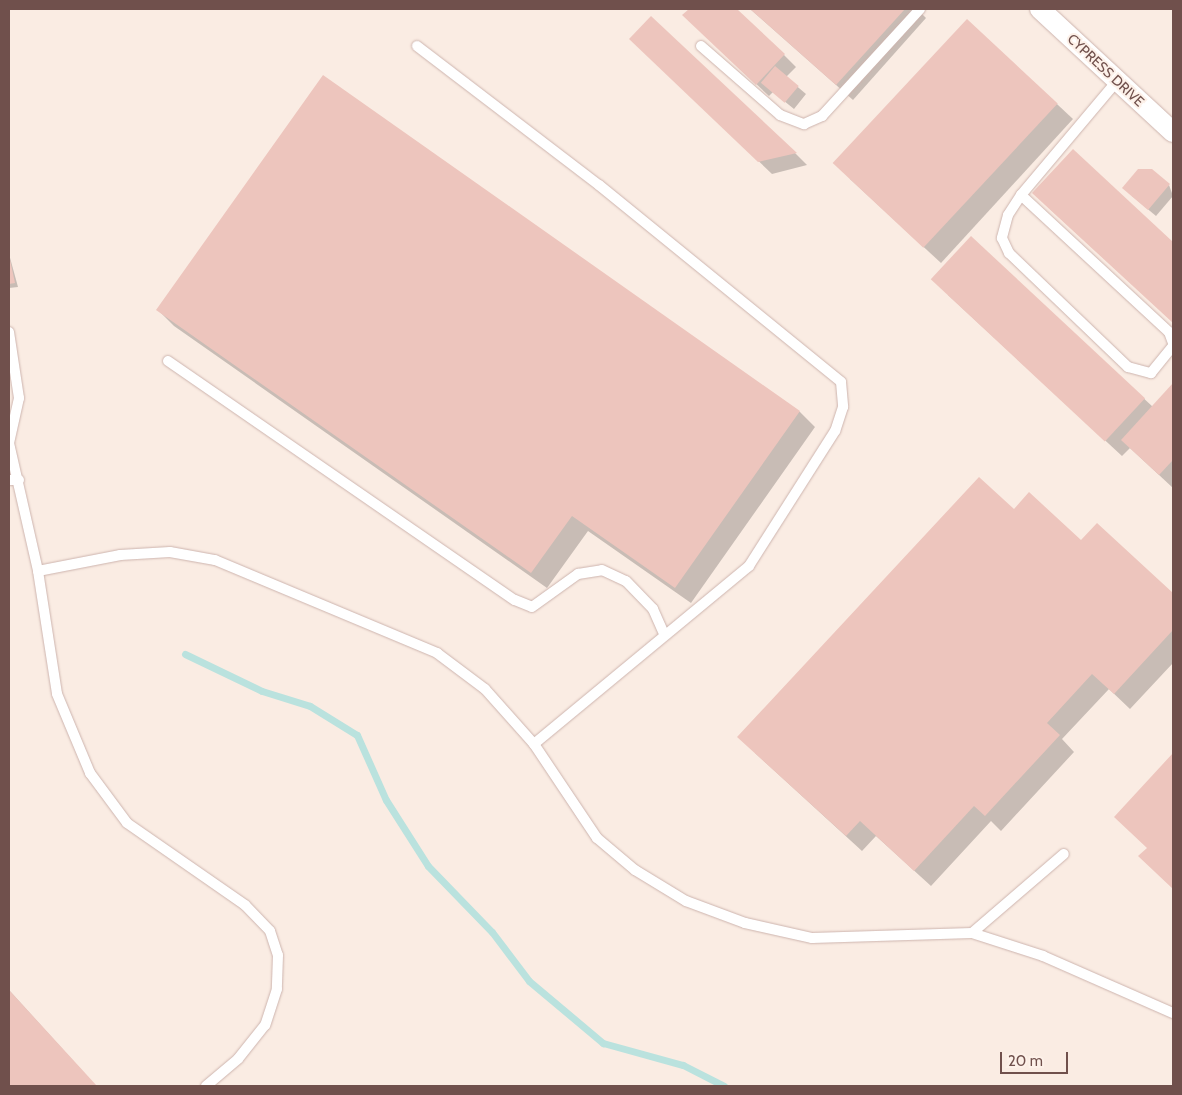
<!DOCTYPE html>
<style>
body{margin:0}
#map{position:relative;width:1182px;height:1095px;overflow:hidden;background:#faece3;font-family:Cabin,sans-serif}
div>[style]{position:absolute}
.shadow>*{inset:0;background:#0003}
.stream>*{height:7px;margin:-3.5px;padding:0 3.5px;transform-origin:3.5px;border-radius:3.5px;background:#bae2de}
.building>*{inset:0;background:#edc5bd;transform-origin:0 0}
.roads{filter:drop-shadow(0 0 1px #cdb4ae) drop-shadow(0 0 1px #cdb4ae)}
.service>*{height:10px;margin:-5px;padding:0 5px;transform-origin:5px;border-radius:5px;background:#fff}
.minor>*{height:20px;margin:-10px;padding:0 10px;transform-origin:10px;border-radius:10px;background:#fff}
span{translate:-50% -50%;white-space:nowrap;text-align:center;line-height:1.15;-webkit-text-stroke:4px #fdf1e9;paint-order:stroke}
.street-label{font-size:14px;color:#70504c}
.frame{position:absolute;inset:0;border:10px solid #70504c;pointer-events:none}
.scale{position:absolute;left:1000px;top:1052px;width:68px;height:22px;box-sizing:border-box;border:2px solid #70504c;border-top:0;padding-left:6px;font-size:15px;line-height:18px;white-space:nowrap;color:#70504c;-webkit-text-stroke:4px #fdf1e9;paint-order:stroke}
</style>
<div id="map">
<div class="shadow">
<i style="clip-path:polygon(690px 9px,736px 9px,784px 55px,796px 67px,786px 77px,806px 94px,794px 109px,773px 92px,769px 96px,696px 27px,684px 15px)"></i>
<i style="clip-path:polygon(750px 9px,917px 9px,926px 18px,853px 100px)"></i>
<i style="clip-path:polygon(651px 18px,796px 154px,807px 165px,772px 174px,643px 51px)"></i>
<i style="clip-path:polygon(967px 20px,1073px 119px,941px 263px,850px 179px)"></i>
<i style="clip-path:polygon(323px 77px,800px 412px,815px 427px,691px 603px,588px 531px,547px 588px,174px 326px,158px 310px)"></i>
<i style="clip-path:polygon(1073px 151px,1173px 243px,1173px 322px,1050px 209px)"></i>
<i style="clip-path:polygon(1169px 185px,1173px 196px,1156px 216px,1132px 196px)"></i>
<i style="clip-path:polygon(971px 238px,1153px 407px,1173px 384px,1173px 488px,1130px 448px,1122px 456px,948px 295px)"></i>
<i style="clip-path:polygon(9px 254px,18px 287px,9px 288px)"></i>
<i style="clip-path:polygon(1014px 511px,1081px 542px,1097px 525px,1173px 595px,1173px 663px,1130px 709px,1109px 689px,1062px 739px,1074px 752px,1001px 831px,991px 821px,931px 886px,876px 836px,862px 851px,755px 753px)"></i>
<i style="clip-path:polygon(1173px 755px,1173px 888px,1156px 872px,1148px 848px,1116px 817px)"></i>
<i style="clip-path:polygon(9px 990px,96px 1086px,9px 1086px)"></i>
</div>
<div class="stream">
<i style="left:185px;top:654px;width:85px;rotate:25.7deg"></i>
<i style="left:262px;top:691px;width:50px;rotate:17.4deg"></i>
<i style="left:310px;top:706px;width:55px;rotate:31.7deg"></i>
<i style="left:357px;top:735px;width:71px;rotate:66deg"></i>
<i style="left:386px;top:800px;width:78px;rotate:57.5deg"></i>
<i style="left:428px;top:866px;width:92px;rotate:45.9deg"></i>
<i style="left:492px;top:932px;width:61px;rotate:52.9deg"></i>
<i style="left:529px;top:981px;width:97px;rotate:40deg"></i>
<i style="left:603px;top:1043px;width:83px;rotate:15.4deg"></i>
<i style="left:683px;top:1065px;width:46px;rotate:27.1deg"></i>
</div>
<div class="building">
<i style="clip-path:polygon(689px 9px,737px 9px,785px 54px,756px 85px,682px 15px)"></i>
<i style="clip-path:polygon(750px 9px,905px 9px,836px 85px)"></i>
<i style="clip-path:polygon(651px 16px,797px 153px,758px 162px,629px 39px)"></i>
<i style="left:967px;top:19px;width:124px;height:197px;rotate:43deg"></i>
<i style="left:775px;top:66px;width:31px;height:22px;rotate:40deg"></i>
<i style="clip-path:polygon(323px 75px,800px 411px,675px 588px,572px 516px,531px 573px,156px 310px)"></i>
<i style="clip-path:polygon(1073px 149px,1173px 242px,1173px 323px,1032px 193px)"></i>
<i style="clip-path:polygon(1138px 169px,1152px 169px,1170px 184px,1148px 210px,1122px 188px)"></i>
<i style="left:971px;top:236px;width:238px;height:59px;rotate:43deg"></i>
<i style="clip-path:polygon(9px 255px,15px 283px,9px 284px)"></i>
<i style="clip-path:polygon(1173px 383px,1173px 460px,1159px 475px,1121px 440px)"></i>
<i style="clip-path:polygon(979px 477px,1014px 509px,1029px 492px,1081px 540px,1097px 523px,1173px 593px,1173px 630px,1114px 694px,1092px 674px,1047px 723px,1060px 735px,985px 816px,974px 806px,914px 871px,860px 821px,846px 836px,737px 737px)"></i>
<i style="clip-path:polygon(1173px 753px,1173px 889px,1138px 856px,1147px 848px,1114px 817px)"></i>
<i style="clip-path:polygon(9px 990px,97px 1086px,9px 1086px)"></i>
</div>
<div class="roads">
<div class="service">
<i style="left:417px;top:46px;width:229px;rotate:37.4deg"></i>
<i style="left:599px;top:185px;width:312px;rotate:39.1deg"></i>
<i style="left:841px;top:382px;width:25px;rotate:85deg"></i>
<i style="left:843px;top:407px;width:25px;rotate:108deg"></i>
<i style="left:835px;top:431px;width:160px;rotate:122.5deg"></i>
<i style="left:749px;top:566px;width:279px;rotate:140.4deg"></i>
<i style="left:701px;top:46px;width:105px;rotate:41.1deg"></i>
<i style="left:780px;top:115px;width:26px;rotate:21deg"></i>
<i style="left:804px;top:124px;width:20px;rotate:-24deg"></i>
<i style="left:822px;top:116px;width:145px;rotate:-47.5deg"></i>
<i style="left:1117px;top:81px;width:149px;rotate:130.1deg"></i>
<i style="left:1021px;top:195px;width:24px;rotate:123deg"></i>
<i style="left:1008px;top:215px;width:24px;rotate:105deg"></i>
<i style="left:1002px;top:238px;width:17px;rotate:65deg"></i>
<i style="left:1009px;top:253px;width:165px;rotate:43.8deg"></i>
<i style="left:1128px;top:367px;width:24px;rotate:15deg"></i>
<i style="left:1151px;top:373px;width:35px;rotate:-51deg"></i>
<i style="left:1021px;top:195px;width:202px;rotate:42.8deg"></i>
<i style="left:1169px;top:332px;width:12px;rotate:70deg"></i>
<i style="left:9px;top:332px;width:67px;rotate:81.4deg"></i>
<i style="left:19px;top:398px;width:46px;rotate:102.5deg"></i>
<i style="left:9px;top:443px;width:131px;rotate:77.2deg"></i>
<i style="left:38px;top:571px;width:84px;rotate:-11deg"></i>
<i style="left:120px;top:555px;width:50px;rotate:-3.4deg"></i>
<i style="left:170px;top:552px;width:46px;rotate:10.1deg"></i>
<i style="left:215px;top:560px;width:241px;rotate:22.7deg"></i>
<i style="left:437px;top:653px;width:60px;rotate:36.9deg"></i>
<i style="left:485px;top:689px;width:74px;rotate:48.3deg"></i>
<i style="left:534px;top:744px;width:113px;rotate:56.2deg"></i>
<i style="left:597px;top:838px;width:50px;rotate:40.1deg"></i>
<i style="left:635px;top:870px;width:60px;rotate:31.3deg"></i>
<i style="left:686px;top:901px;width:63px;rotate:20.4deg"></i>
<i style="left:745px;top:923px;width:69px;rotate:12.6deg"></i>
<i style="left:812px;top:938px;width:160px;rotate:-1.8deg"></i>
<i style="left:972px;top:933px;width:121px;rotate:-40.7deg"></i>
<i style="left:168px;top:361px;width:421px;rotate:34.6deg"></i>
<i style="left:515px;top:600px;width:18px;rotate:22deg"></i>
<i style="left:532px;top:607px;width:57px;rotate:-35.7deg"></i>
<i style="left:578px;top:574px;width:24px;rotate:-9deg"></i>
<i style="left:602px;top:570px;width:26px;rotate:25deg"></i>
<i style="left:626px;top:581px;width:39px;rotate:46deg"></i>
<i style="left:653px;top:609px;width:27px;rotate:66deg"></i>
<i style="left:9px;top:480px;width:10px"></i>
<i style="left:38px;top:571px;width:124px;rotate:81.2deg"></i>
<i style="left:57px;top:694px;width:86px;rotate:67.3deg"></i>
<i style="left:90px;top:773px;width:62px;rotate:53.5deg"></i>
<i style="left:127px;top:823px;width:144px;rotate:34.8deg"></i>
<i style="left:245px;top:905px;width:36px;rotate:46deg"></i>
<i style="left:270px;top:931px;width:25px;rotate:72deg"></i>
<i style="left:278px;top:955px;width:34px;rotate:92deg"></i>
<i style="left:277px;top:989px;width:38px;rotate:108deg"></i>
<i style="left:265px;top:1025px;width:43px;rotate:128.5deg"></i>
<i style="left:238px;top:1059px;width:42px;rotate:139.8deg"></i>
<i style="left:972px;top:933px;width:75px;rotate:17.9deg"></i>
<i style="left:1043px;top:956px;width:142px;rotate:23.7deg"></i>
</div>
<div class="minor">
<i style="left:1040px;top:9px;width:181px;rotate:42.8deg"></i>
</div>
</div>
<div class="street-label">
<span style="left:1106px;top:70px;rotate:43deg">CYPRESS DRIVE</span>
</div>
<div class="frame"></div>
<div class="scale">20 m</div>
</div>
